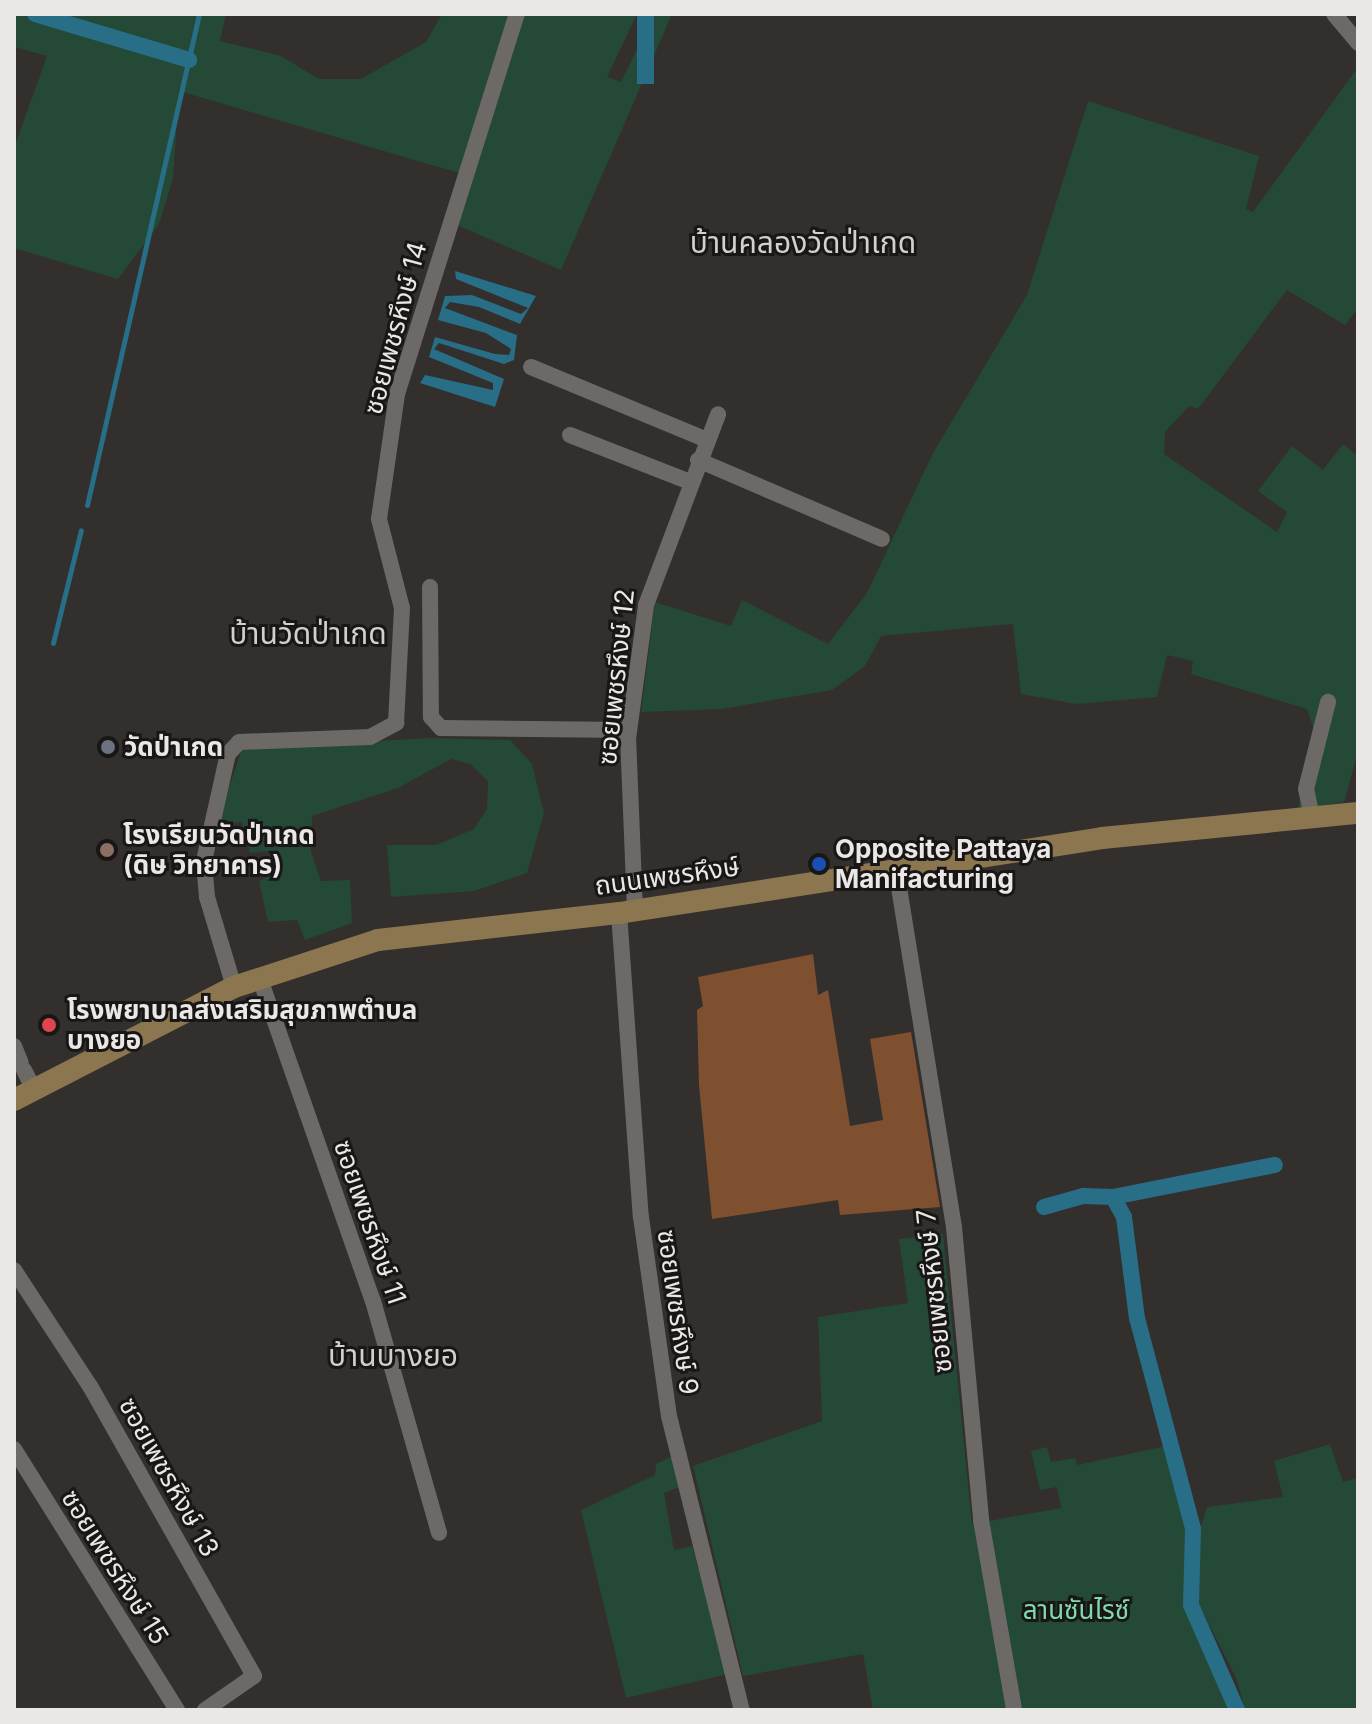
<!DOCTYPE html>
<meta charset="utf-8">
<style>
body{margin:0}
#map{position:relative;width:1372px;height:1724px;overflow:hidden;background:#322f2d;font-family:Inter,"Noto Sans Thai",sans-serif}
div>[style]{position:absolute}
.green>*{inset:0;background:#244937}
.water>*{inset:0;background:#276e86;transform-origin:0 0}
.stream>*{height:5px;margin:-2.5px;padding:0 2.5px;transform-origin:2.5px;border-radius:2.5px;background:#276e86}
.canal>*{height:16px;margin:-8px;padding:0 8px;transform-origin:8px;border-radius:8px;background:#276e86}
.building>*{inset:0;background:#7f502f}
.street>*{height:16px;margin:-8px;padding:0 8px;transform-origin:8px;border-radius:8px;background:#6d6967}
.secondary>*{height:22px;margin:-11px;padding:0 11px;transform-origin:11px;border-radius:11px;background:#8b7650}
.dots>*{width:22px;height:22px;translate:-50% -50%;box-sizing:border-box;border:4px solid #191716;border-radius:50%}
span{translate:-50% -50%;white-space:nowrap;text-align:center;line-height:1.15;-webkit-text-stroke:6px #191716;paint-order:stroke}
.street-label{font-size:26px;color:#eae7e6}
.poi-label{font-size:26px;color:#eae7e6;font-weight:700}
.left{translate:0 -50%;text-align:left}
.park-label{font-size:26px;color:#7fdaad}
.quarter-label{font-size:30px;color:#d3cfcc}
.frame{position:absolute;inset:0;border:16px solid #eae7e6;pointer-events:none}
</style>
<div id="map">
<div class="green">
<i style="clip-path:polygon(14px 14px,226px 14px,220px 41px,281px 56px,319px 79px,361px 79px,426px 42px,442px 14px,509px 14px,459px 173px,179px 91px,173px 179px,159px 224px,118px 279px,14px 248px,14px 148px,47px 56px,14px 47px)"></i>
<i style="clip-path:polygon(523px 14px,637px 14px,607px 77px,621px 82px,654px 14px,672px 14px,561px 270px,457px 225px)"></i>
<i style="clip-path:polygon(1358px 67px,1358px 308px,1345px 325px,1287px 290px,1198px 409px,1189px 406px,1165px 432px,1164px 454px,1277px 532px,1287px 512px,1258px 491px,1292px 446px,1323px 470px,1343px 444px,1358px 456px,1358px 752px,1344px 802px,1298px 809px,1314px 730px,1307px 709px,1191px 674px,1193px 661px,1167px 655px,1157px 697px,1076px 704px,1021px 694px,1013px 624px,881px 636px,865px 666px,832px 690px,721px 709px,641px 712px,655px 602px,731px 626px,742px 600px,828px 644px,867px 593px,933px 453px,1027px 295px,1088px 101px,1259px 156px,1246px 209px,1253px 212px)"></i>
<i style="clip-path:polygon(429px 738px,510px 740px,532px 764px,544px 813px,527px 873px,474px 891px,391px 897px,387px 845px,436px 845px,474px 829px,487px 809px,488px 781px,470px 764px,451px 759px,398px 788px,312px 816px,311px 852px,321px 881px,350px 880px,352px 923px,305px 940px,297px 920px,268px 922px,259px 881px,281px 870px,277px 850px,250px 853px,242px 822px,216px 826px,242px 749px)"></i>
<i style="clip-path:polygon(943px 1234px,972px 1524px,1061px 1508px,1057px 1487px,1040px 1490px,1031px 1451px,1047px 1447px,1051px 1462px,1075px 1458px,1077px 1465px,1166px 1446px,1187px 1525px,1184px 1585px,1193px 1623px,1233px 1710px,873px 1710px,863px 1654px,743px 1676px,693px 1466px,822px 1421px,818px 1317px,908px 1303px,899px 1239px)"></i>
<i style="clip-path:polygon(1330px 1444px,1343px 1482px,1358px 1478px,1358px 1710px,1245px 1710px,1237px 1680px,1197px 1600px,1192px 1555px,1207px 1507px,1283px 1497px,1274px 1461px)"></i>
<i style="clip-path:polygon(673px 1456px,680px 1487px,664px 1493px,674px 1550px,692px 1546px,728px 1674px,626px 1698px,581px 1510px,655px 1475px,656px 1464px)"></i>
</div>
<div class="water">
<i style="left:637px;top:14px;width:17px;height:70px"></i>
<i style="clip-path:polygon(455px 271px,536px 296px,520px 324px,479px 307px,450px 302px,445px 308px,517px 335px,514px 360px,504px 364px,439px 343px,434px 349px,504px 379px,495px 407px,420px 383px,425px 375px,493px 390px,493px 383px,429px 357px,435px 337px,495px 354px,509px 355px,511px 349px,486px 333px,438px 320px,445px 296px,472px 295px,521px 314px,528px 308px,456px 279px)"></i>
</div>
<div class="stream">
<i style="left:87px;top:505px;width:504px;rotate:-77.15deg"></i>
<i style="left:53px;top:643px;width:116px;rotate:-76.1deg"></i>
</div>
<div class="canal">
<i style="left:35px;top:14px;width:161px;rotate:16.6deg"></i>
<i style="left:1113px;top:1197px;width:165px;rotate:-11.2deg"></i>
<i style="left:1044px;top:1207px;width:41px;rotate:-15.8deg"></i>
<i style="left:1083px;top:1196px;width:30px;rotate:2deg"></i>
<i style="left:1113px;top:1197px;width:23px;rotate:61deg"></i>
<i style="left:1124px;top:1217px;width:102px;rotate:82.7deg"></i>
<i style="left:1137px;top:1318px;width:218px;rotate:75.1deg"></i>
<i style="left:1193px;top:1529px;width:76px;rotate:91.5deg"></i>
<i style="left:1191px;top:1605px;width:115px;rotate:66.3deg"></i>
</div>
<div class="building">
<i style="clip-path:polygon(813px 954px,818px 995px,828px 990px,850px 1126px,883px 1120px,870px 1039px,911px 1032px,940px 1207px,840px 1215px,838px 1200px,712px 1219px,699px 1085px,697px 1010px,703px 1006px,698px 977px)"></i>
</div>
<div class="street">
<i style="left:1334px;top:14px;width:38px;rotate:50deg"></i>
<i style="left:531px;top:367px;width:191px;rotate:22.5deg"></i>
<i style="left:570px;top:435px;width:129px;rotate:21.4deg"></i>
<i style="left:698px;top:460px;width:200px;rotate:23.2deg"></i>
<i style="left:430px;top:587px;width:130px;rotate:89.6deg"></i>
<i style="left:431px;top:717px;width:15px;rotate:48deg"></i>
<i style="left:441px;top:728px;width:188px;rotate:0.6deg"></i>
<i style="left:1312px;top:817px;width:29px;rotate:-102deg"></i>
<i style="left:1306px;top:789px;width:90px;rotate:-75.8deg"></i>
<i style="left:896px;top:869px;width:363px;rotate:80.8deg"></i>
<i style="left:954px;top:1227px;width:294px;rotate:84.7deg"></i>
<i style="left:981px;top:1520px;width:193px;rotate:80.1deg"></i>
<i style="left:635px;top:910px;width:171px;rotate:-92.3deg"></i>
<i style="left:628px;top:739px;width:135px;rotate:-82.3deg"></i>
<i style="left:646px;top:605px;width:204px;rotate:-69.3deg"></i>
<i style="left:619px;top:913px;width:305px;rotate:85.9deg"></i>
<i style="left:641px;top:1217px;width:201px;rotate:82deg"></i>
<i style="left:669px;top:1416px;width:303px;rotate:76.1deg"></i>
<i style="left:259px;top:976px;width:344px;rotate:70.7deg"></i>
<i style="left:373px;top:1301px;width:241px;rotate:74.1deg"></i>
<i style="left:234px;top:987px;width:94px;rotate:-106.7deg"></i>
<i style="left:207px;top:897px;width:36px;rotate:-95deg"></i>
<i style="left:204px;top:861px;width:110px;rotate:-77.4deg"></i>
<i style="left:228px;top:754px;width:16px;rotate:-47deg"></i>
<i style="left:239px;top:742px;width:131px;rotate:-2.2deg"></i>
<i style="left:370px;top:737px;width:30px;rotate:-28deg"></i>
<i style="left:396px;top:723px;width:115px;rotate:-87deg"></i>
<i style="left:402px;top:608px;width:92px;rotate:-104.5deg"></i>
<i style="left:379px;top:519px;width:126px;rotate:-81.8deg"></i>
<i style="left:397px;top:394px;width:398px;rotate:-72.5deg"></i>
<i style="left:14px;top:1046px;width:18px;rotate:68deg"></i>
<i style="left:24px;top:1070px;width:20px;rotate:63deg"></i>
<i style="left:14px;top:1270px;width:139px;rotate:56.8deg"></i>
<i style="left:90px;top:1386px;width:333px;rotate:60.5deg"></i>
<i style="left:254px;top:1676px;width:60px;rotate:145.2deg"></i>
<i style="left:14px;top:1449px;width:308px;rotate:58deg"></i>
</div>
<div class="secondary">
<i style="left:14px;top:1100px;width:247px;rotate:-27.2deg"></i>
<i style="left:234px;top:987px;width:151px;rotate:-18.1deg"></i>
<i style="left:378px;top:940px;width:243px;rotate:-6.4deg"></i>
<i style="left:619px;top:913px;width:489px;rotate:-8.8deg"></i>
<i style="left:1102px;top:838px;width:257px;rotate:-5.6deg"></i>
</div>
<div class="dots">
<i style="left:108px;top:747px;background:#6b7280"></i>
<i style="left:107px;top:850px;background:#8d6e63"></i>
<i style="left:819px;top:864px;background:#1a4fb4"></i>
<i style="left:49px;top:1025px;background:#e0444e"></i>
</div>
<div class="street-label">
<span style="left:395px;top:328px;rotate:-75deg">ซอยเพชรหึงษ์ 14</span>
<span style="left:616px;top:677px;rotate:-84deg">ซอยเพชรหึงษ์ 12</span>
<span style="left:667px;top:876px;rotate:-8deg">ถนนเพชรหึงษ์</span>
<span style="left:370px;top:1222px;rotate:71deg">ซอยเพชรหึงษ์ 11</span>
<span style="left:934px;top:1291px;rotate:-96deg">ซอยเพชรหึงษ์ 7</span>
<span style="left:678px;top:1312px;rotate:82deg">ซอยเพชรหึงษ์ 9</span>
<span style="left:169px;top:1477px;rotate:61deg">ซอยเพชรหึงษ์ 13</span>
<span style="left:115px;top:1567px;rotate:58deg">ซอยเพชรหึงษ์ 15</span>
</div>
<div class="poi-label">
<span class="left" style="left:124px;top:747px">วัดป่าเกด</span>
<span class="left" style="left:123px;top:850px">โรงเรียนวัดป่าเกด<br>(ดิษ วิทยาคาร)</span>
<span class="left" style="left:835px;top:864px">Opposite Pattaya<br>Manifacturing</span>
<span class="left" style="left:67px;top:1025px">โรงพยาบาลส่งเสริมสุขภาพตำบล<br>บางยอ</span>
</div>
<div class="park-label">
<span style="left:1076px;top:1610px">ลานซันไรซ์</span>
</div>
<div class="quarter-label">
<span style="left:803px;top:242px">บ้านคลองวัดป่าเกด</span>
<span style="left:308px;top:633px">บ้านวัดป่าเกด</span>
<span style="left:393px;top:1355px">บ้านบางยอ</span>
</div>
<div class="frame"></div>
</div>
